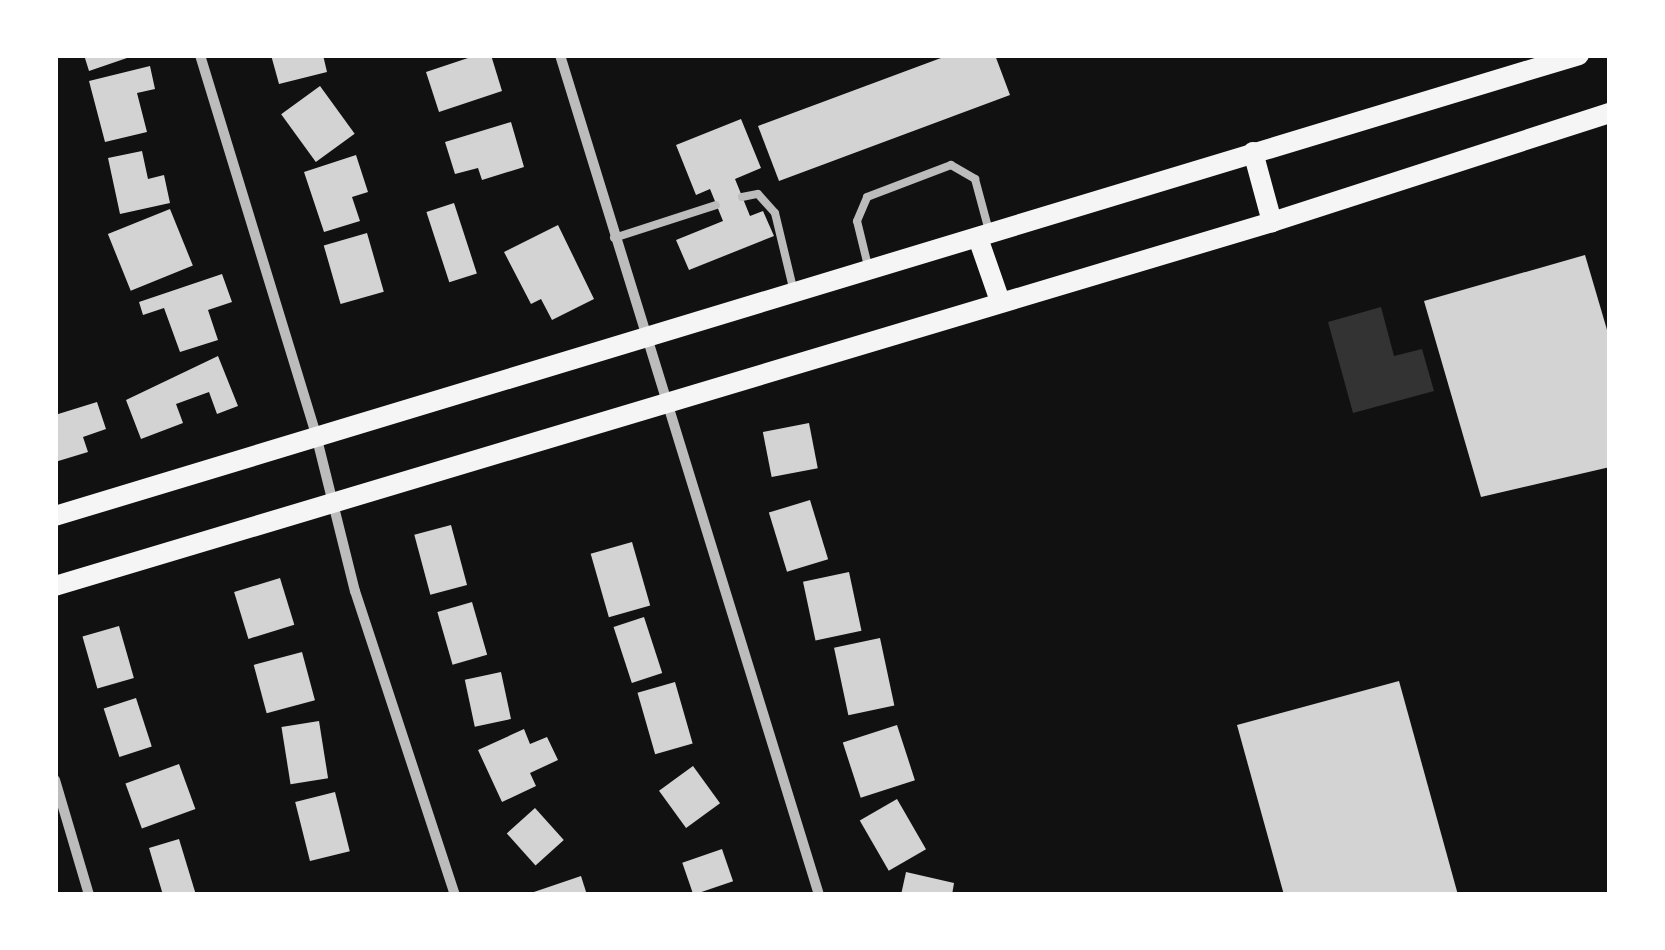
<!DOCTYPE html>
<style>
body{margin:0}
#map{position:relative;width:1665px;height:950px;overflow:hidden;background:#111;font-family:"Public Sans",sans-serif}
div>[style]{position:absolute}
.water>*{inset:0;background:#333}
.building>*{inset:0;background:#d3d3d3;transform-origin:0 0}
.service>*{height:8px;margin:-4px;padding:0 4px;transform-origin:4px;border-radius:4px;background:#bcbcbc}
.minor>*{height:10px;margin:-5px;padding:0 5px;transform-origin:5px;border-radius:5px;background:#bcbcbc}
.secondary>*{height:20px;margin:-10px;padding:0 10px;transform-origin:10px;border-radius:10px;background:#f5f5f5}
span{translate:-50% -50%;white-space:nowrap;text-align:center;line-height:1.15;-webkit-text-stroke:10px #fff;paint-order:stroke}
.frame{position:absolute;inset:0;border:58px solid #fff;pointer-events:none}
</style>
<div id="map">
<div class="water">
<i style="clip-path:polygon(1381px 307px,1394px 356px,1422px 349px,1434px 391px,1353px 413px,1328px 322px)"></i>
</div>
<div class="building">
<i style="clip-path:polygon(84px 55px,126px 55px,127px 58px,89px 71px)"></i>
<i style="clip-path:polygon(271px 55px,323px 55px,327px 72px,279px 84px)"></i>
<i style="clip-path:polygon(477px 55px,491px 55px,502px 91px,439px 112px,426px 72px)"></i>
<i style="clip-path:polygon(949px 55px,995px 55px,1010px 95px,779px 181px,758px 126px)"></i>
<i style="clip-path:polygon(150px 66px,155px 89px,137px 93px,147px 132px,105px 142px,89px 81px)"></i>
<i style="left:320px;top:86px;width:59px;height:48px;rotate:54deg"></i>
<i style="clip-path:polygon(741px 119px,761px 168px,735px 179px,750px 216px,763px 211px,774px 236px,689px 270px,676px 240px,723px 221px,710px 189px,696px 195px,676px 145px)"></i>
<i style="clip-path:polygon(511px 122px,524px 167px,482px 180px,478px 168px,455px 174px,445px 142px)"></i>
<i style="clip-path:polygon(142px 151px,148px 179px,164px 175px,170px 203px,120px 214px,108px 158px)"></i>
<i style="clip-path:polygon(356px 155px,368px 192px,352px 197px,360px 221px,324px 232px,304px 172px)"></i>
<i style="left:454px;top:203px;width:74px;height:29px;rotate:72deg"></i>
<i style="left:170px;top:209px;width:61px;height:67px;rotate:68deg"></i>
<i style="clip-path:polygon(558px 225px,594px 299px,552px 320px,541px 299px,531px 304px,504px 252px)"></i>
<i style="left:367px;top:233px;width:61px;height:45px;rotate:74deg"></i>
<i style="clip-path:polygon(1585px 255px,1610px 340px,1610px 467px,1481px 497px,1424px 301px)"></i>
<i style="clip-path:polygon(222px 274px,232px 302px,208px 310px,218px 340px,180px 352px,164px 308px,143px 315px,139px 302px)"></i>
<i style="clip-path:polygon(218px 356px,238px 406px,217px 414px,209px 392px,176px 404px,183px 423px,141px 439px,126px 400px)"></i>
<i style="clip-path:polygon(97px 402px,106px 429px,83px 437px,88px 452px,55px 462px,55px 415px)"></i>
<i style="left:809px;top:423px;width:46px;height:47px;rotate:79deg"></i>
<i style="left:810px;top:500px;width:62px;height:43px;rotate:73deg"></i>
<i style="left:451px;top:525px;width:62px;height:38px;rotate:75deg"></i>
<i style="left:632px;top:542px;width:66px;height:43px;rotate:74deg"></i>
<i style="left:849px;top:572px;width:60px;height:47px;rotate:78deg"></i>
<i style="left:280px;top:578px;width:49px;height:48px;rotate:73deg"></i>
<i style="left:472px;top:602px;width:55px;height:36px;rotate:74deg"></i>
<i style="left:644px;top:617px;width:59px;height:32px;rotate:72deg"></i>
<i style="left:119px;top:626px;width:54px;height:38px;rotate:74deg"></i>
<i style="left:880px;top:638px;width:69px;height:47px;rotate:78deg"></i>
<i style="left:302px;top:652px;width:50px;height:50px;rotate:75deg"></i>
<i style="left:501px;top:672px;width:48px;height:37px;rotate:78deg"></i>
<i style="clip-path:polygon(1399px 681px,1458px 895px,1284px 895px,1237px 725px)"></i>
<i style="left:675px;top:682px;width:64px;height:39px;rotate:74deg"></i>
<i style="left:136px;top:698px;width:51px;height:34px;rotate:72deg"></i>
<i style="left:319px;top:721px;width:58px;height:38px;rotate:81deg"></i>
<i style="left:897px;top:725px;width:58px;height:57px;rotate:72deg"></i>
<i style="clip-path:polygon(524px 729px,530px 744px,547px 737px,558px 760px,530px 773px,536px 786px,502px 802px,478px 750px)"></i>
<i style="left:179px;top:764px;width:48px;height:57px;rotate:70deg"></i>
<i style="left:693px;top:766px;width:46px;height:42px;rotate:54deg"></i>
<i style="left:335px;top:792px;width:61px;height:41px;rotate:76deg"></i>
<i style="left:897px;top:799px;width:58px;height:43px;rotate:60deg"></i>
<i style="left:535px;top:808px;width:43px;height:38px;rotate:48deg"></i>
<i style="clip-path:polygon(179px 839px,196px 895px,163px 895px,149px 848px)"></i>
<i style="left:722px;top:849px;width:34px;height:42px;rotate:71deg"></i>
<i style="clip-path:polygon(906px 872px,954px 883px,952px 895px,901px 895px)"></i>
<i style="clip-path:polygon(581px 876px,587px 895px,528px 895px,528px 894px)"></i>
</div>
<div class="service">
<i style="left:742px;top:197px;width:16px;rotate:-11deg"></i>
<i style="left:758px;top:194px;width:25px;rotate:48deg"></i>
<i style="left:775px;top:213px;width:77px;rotate:76.5deg"></i>
<i style="left:614px;top:238px;width:107px;rotate:-17.9deg"></i>
<i style="left:868px;top:266px;width:46px;rotate:-103.7deg"></i>
<i style="left:857px;top:221px;width:26px;rotate:-67deg"></i>
<i style="left:867px;top:197px;width:90px;rotate:-20.9deg"></i>
<i style="left:951px;top:165px;width:28px;rotate:30deg"></i>
<i style="left:975px;top:179px;width:54px;rotate:74.9deg"></i>
</div>
<div class="minor">
<i style="left:200px;top:55px;width:397px;rotate:73deg"></i>
<i style="left:316px;top:435px;width:161px;rotate:76deg"></i>
<i style="left:355px;top:591px;width:320px;rotate:71.8deg"></i>
<i style="left:560px;top:55px;width:879px;rotate:72.86deg"></i>
<i style="left:55px;top:780px;width:120px;rotate:73.5deg"></i>
</div>
<div class="secondary">
<i style="left:1253px;top:152px;width:73px;rotate:74.8deg"></i>
<i style="left:978px;top:238px;width:67px;rotate:70.8deg"></i>
<i style="left:55px;top:516px;width:1592px;rotate:-16.83deg"></i>
<i style="left:55px;top:586px;width:1270px;rotate:-16.65deg"></i>
<i style="left:1272px;top:222px;width:355px;rotate:-17.9deg"></i>
</div>
<div class="frame"></div>
</div>
